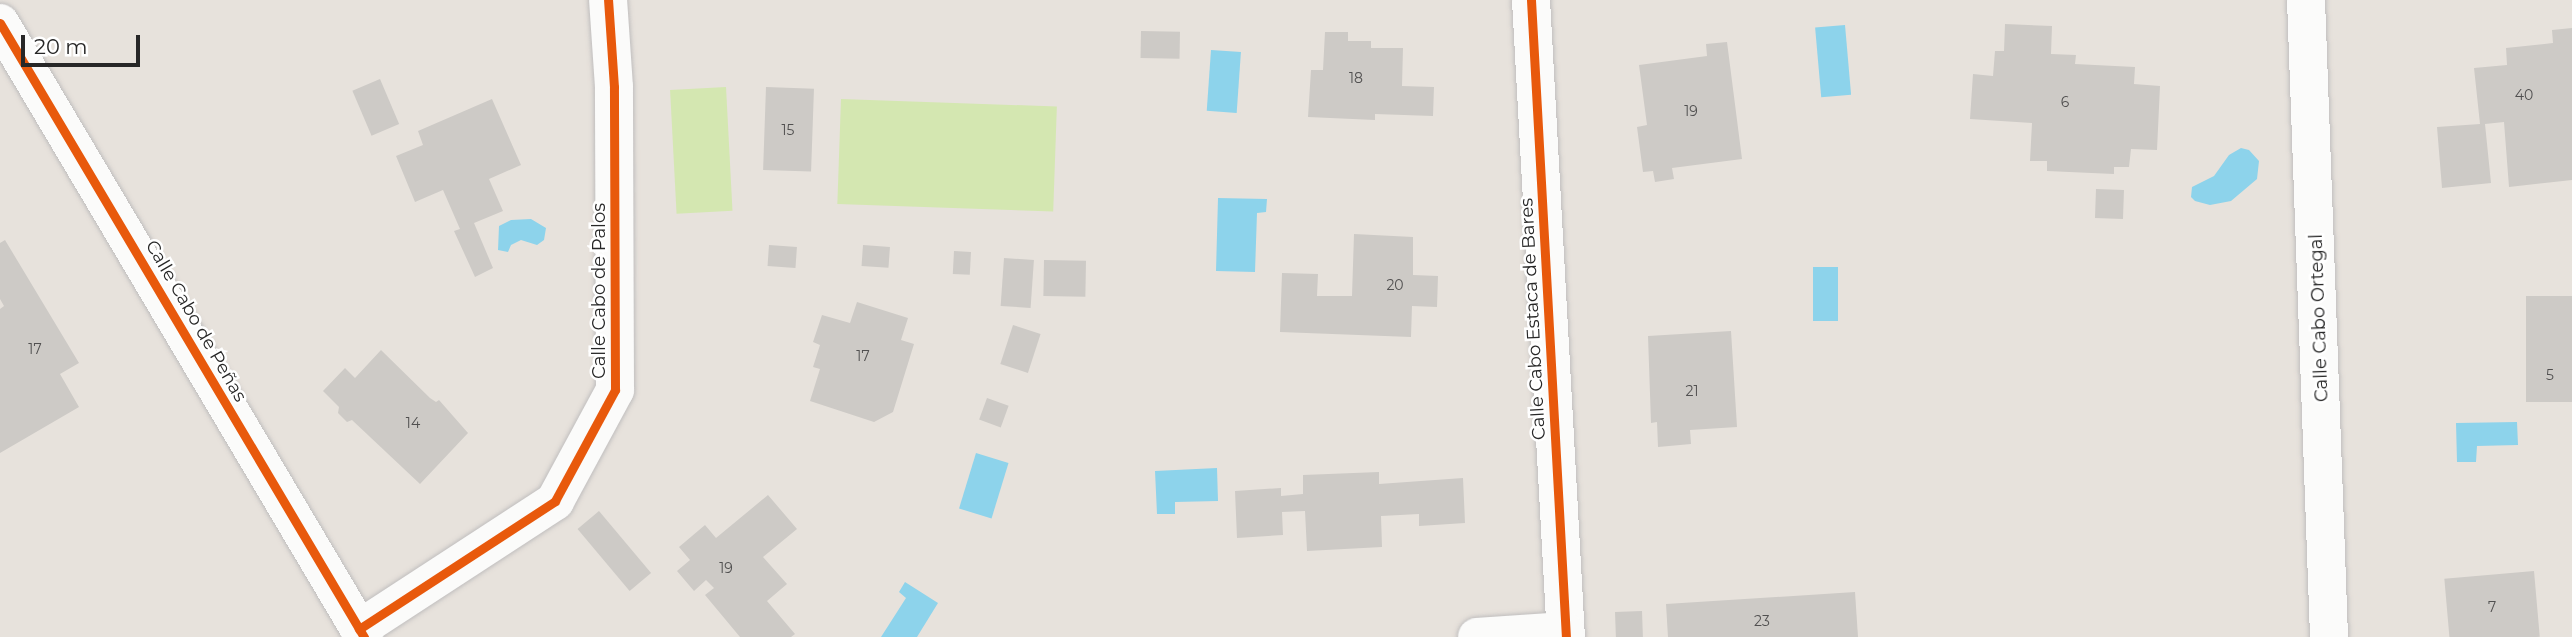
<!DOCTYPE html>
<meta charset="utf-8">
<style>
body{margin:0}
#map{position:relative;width:2572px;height:637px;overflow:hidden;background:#e7e2dc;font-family:Montserrat,sans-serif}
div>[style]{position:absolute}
.pitch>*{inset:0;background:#d4e7b1;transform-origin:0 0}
.water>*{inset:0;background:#8dd3eb;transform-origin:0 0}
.building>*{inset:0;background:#cdcac6;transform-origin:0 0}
.roads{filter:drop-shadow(0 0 2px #c0bebe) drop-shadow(0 0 2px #c0bebe)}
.minor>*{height:38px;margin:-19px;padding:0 19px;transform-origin:19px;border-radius:19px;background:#fbfbfa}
.cycleway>*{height:9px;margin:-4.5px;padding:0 4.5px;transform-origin:4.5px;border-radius:4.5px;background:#e8590c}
span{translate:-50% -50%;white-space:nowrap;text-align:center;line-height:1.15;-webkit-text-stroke:5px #fff;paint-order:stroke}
.number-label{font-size:14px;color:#515050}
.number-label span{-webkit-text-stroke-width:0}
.street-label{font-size:18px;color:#272727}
.scale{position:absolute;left:21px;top:35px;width:119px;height:32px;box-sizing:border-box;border:4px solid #272727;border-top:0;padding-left:9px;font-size:21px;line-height:24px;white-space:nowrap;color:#272727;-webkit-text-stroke:5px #fff;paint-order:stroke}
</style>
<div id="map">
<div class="pitch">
<i style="left:726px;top:87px;width:124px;height:56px;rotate:87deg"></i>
<i style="left:841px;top:99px;width:216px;height:105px;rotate:2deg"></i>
</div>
<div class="water">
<i style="left:1845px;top:25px;width:70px;height:30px;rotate:85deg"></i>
<i style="left:1211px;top:50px;width:30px;height:61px;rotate:4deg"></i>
<i style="clip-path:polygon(2241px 148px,2249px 150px,2259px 161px,2257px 179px,2231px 201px,2210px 205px,2195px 201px,2191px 197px,2192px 187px,2214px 176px,2229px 155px)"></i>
<i style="clip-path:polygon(1218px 198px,1267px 199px,1266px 212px,1257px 213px,1255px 272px,1216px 271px)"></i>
<i style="clip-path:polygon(531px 219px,546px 228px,544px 240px,537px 245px,521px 240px,511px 245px,508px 252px,498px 250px,499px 226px,511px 220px)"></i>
<i style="left:1813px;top:267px;width:25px;height:54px"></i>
<i style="clip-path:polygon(2517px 422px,2518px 445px,2477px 446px,2476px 462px,2457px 462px,2456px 423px)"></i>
<i style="left:976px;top:453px;width:34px;height:58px;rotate:17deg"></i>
<i style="clip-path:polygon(1217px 468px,1218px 501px,1175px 502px,1175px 514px,1157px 514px,1155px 471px)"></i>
<i style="clip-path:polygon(905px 582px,938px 603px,917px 637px,881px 637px,906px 598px,899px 592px)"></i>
</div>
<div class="building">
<i style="clip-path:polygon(2005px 24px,2052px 26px,2051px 54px,2076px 55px,2075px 64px,2135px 67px,2134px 84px,2160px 86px,2157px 150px,2131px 149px,2129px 167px,2114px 167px,2114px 174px,2047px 171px,2047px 161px,2030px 161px,2032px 123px,1970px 119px,1973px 74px,1993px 76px,1995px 51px,2004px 51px)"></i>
<i style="clip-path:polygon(2572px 28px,2572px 180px,2509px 187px,2504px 122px,2485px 124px,2491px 183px,2442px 188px,2437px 127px,2480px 124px,2474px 68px,2507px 65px,2506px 48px,2553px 43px,2552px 30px)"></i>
<i style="left:1141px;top:31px;width:39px;height:27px;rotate:1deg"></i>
<i style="clip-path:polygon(1325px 32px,1348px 32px,1348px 41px,1371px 41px,1371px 48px,1403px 48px,1402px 86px,1434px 87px,1433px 116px,1375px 114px,1375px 120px,1308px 117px,1311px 70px,1323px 70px)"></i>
<i style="clip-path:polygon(1727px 42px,1742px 159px,1672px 168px,1674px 179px,1655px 182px,1653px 171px,1643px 172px,1637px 127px,1647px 125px,1639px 65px,1707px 56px,1706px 44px)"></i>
<i style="left:380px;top:79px;width:49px;height:30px;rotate:67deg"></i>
<i style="left:766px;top:87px;width:48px;height:83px;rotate:2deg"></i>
<i style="clip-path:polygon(492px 99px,521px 165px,489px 179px,503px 211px,474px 223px,493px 268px,475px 277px,454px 231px,460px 229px,443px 190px,415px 202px,396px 156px,423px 145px,418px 131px)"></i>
<i style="left:2096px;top:189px;width:28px;height:29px;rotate:2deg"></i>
<i style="clip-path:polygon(1354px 234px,1413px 237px,1413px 275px,1438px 276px,1437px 307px,1412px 306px,1411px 337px,1280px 332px,1282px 273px,1318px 274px,1317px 296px,1352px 296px)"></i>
<i style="clip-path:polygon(5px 240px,79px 363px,60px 374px,79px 407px,0 453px,0 309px,4px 306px,0 299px,0 243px)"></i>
<i style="left:769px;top:245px;width:28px;height:21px;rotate:4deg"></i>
<i style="left:863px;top:245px;width:27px;height:21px;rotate:4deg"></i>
<i style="left:954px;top:251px;width:17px;height:23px;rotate:3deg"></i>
<i style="left:1004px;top:258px;width:30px;height:48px;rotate:4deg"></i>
<i style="left:1044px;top:260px;width:42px;height:36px;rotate:1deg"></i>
<i style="left:2572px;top:296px;width:106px;height:46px;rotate:90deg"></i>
<i style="clip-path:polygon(857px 302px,908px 318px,901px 340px,914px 344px,893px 412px,874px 422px,810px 401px,820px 369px,813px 367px,820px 345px,813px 342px,822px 315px,850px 323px)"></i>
<i style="left:1013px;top:325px;width:29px;height:41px;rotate:18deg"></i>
<i style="clip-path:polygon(1731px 331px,1737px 427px,1690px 430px,1691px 444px,1658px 447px,1657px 422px,1651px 423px,1648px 336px)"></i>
<i style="clip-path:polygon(381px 350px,430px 398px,436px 402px,439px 400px,468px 433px,420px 484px,352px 420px,347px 422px,338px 413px,339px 407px,323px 391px,345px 368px,355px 378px)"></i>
<i style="left:987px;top:398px;width:23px;height:23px;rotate:20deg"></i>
<i style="clip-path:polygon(1379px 472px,1379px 484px,1463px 478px,1465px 523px,1419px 526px,1419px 514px,1381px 516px,1382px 547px,1307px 551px,1305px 511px,1282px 512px,1283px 535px,1237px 538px,1235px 491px,1281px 488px,1281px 496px,1303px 494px,1303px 475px)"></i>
<i style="clip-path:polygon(768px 495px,797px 529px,763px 557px,787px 584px,767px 601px,795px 634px,791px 637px,740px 637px,705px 595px,714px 588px,706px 580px,694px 591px,677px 571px,690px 560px,679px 547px,705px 525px,716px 538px)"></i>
<i style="left:599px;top:511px;width:81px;height:28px;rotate:50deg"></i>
<i style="left:2534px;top:571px;width:66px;height:90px;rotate:85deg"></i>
<i style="clip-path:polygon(1855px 592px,1858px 637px,1668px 637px,1666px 604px)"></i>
<i style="left:1642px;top:611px;width:26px;height:27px;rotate:88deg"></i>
</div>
<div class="roads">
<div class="minor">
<i style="left:1531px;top:0;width:638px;rotate:86.86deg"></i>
<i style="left:2306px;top:0;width:637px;rotate:87.93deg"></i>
<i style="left:0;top:23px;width:714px;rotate:59.34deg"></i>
<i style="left:359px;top:629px;width:234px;rotate:-33.1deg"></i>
<i style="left:555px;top:501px;width:126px;rotate:-61.6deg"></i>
<i style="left:615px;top:390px;width:303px;rotate:-90.2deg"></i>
<i style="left:614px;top:87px;width:87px;rotate:-93.9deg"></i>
<i style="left:1477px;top:637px;width:88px;rotate:-3.9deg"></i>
</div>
</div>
<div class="cycleway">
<i style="left:1531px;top:0;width:638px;rotate:86.86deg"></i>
<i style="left:0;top:23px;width:714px;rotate:59.34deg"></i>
<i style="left:359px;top:629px;width:234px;rotate:-33.1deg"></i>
<i style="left:555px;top:501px;width:126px;rotate:-61.6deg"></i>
<i style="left:615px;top:390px;width:303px;rotate:-90.2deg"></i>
<i style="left:614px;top:87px;width:87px;rotate:-93.9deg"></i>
</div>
<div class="number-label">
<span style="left:1356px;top:78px">18</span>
<span style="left:2524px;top:95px">40</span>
<span style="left:2065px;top:102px">6</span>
<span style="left:1691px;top:111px">19</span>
<span style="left:788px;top:130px">15</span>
<span style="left:1395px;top:285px">20</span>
<span style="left:35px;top:349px">17</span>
<span style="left:863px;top:356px">17</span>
<span style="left:2550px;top:375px">5</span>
<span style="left:1692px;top:391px">21</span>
<span style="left:413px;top:423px">14</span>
<span style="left:726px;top:568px">19</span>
<span style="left:2492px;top:607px">7</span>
<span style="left:1762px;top:621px">23</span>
</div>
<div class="street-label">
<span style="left:599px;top:291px;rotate:-90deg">Calle Cabo de Palos</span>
<span style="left:2319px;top:318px;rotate:-92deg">Calle Cabo Ortegal</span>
<span style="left:1533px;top:319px;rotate:-93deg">Calle Cabo Estaca de Bares</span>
<span style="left:196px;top:321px;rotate:60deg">Calle Cabo de Peñas</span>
</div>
<div class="scale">20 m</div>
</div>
